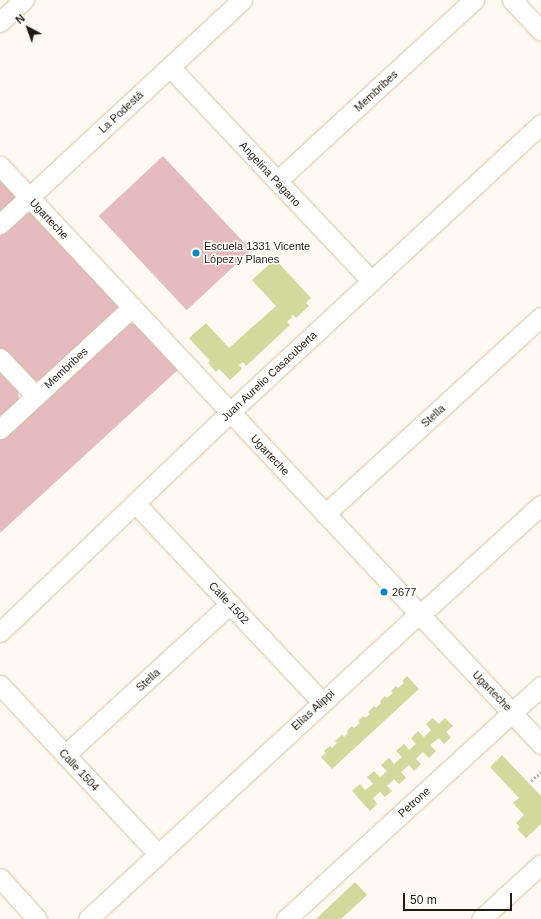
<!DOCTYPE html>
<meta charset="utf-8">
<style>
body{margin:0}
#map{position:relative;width:541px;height:919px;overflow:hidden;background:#fefaf3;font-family:Helvetica,sans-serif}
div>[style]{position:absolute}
.green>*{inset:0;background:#e6bbbd;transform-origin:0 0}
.building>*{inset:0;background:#d2d99c}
.path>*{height:2.5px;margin-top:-1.25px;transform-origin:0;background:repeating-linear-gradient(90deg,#b3aea6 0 2px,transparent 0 4px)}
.roads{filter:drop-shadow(0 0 1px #d3c1a1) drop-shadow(0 0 1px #d3c1a1)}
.minor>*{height:19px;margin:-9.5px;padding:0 9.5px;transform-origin:9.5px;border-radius:9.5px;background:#fff}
.dots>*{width:11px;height:11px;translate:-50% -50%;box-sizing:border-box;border:2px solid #fff;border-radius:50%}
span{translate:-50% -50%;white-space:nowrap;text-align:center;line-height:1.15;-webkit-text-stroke:3px #fff;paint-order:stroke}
.street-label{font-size:11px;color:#221c10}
.poi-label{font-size:11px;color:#221c10}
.left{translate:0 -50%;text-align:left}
.north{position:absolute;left:8px;top:8px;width:40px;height:40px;-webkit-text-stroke:3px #fff;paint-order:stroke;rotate:319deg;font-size:11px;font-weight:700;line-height:16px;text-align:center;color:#221c10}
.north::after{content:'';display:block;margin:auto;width:14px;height:18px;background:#221c10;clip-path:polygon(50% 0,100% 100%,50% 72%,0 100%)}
.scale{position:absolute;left:403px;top:893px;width:109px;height:18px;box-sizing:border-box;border:2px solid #221c10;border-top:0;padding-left:5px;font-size:12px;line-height:14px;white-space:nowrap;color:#221c10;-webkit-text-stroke:3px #fff;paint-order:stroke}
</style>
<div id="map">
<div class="green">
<i style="left:163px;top:156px;width:129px;height:88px;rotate:47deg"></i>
<i style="clip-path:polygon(0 176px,18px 199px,0 218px)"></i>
<i style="clip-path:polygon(27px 213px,36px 213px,117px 301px,118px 309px,47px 379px,35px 381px,26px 379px,0 350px,0 236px,20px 216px)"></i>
<i style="clip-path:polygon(129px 323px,136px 324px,180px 368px,0 533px,0 439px,121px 328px)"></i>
<i style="clip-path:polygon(0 367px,18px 386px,19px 405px,0 422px)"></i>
</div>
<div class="building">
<i style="clip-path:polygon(275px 259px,311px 298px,306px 303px,309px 306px,296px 318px,293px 315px,291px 316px,292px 317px,287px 322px,290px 325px,246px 366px,243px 362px,239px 365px,242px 369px,230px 380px,219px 369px,216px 372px,208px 363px,210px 361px,189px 338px,206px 323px,229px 348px,276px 306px,252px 280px)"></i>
<i style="clip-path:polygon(407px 676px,419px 689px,332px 769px,321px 757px,326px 753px,324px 751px,330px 746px,332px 748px,337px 743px,335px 741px,342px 735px,344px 737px,348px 733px,347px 731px,352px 726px,354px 728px,360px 723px,358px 721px,363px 716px,365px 718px,370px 714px,368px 712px,374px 706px,376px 708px,381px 703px,380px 701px,385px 696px,387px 698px,393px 693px,391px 691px,396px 686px,398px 688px,404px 683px,402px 681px)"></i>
<i style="clip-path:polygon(433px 718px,439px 724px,445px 718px,453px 726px,446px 732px,451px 737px,444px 744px,439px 738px,430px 745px,436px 751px,429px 758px,423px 752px,416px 759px,421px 764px,414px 771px,409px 765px,401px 772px,406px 778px,399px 784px,394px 779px,387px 786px,392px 791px,385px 797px,380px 792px,373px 798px,377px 804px,370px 811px,352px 791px,360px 784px,365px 790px,373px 784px,367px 777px,374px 771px,380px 777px,387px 771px,381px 765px,389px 758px,394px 764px,402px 757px,396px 751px,404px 744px,409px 750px,416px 744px,411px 738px,418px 731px,424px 737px,431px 730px,426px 724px)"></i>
<i style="clip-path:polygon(502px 755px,541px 796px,541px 824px,526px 838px,517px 829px,520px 827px,516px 823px,524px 815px,513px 803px,519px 798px,490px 767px)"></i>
<i style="clip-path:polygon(355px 882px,367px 895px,341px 919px,316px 919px)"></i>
</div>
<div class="path">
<i style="left:531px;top:781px;width:13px;rotate:-42deg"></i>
</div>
<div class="roads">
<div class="minor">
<i style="left:512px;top:0;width:42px;rotate:46.9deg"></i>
<i style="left:0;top:22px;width:33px;rotate:-43deg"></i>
<i style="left:170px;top:67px;width:294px;rotate:46.7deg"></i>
<i style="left:0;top:166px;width:792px;rotate:46.89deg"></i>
<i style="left:277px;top:181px;width:268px;rotate:-42.6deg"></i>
<i style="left:0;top:224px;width:330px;rotate:-42.8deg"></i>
<i style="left:0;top:358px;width:52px;rotate:46.5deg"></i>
<i style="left:0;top:429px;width:180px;rotate:-42.7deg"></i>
<i style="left:135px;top:503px;width:273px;rotate:46.8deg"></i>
<i style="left:325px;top:514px;width:292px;rotate:-42.4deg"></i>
<i style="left:0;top:632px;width:318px;rotate:-43.7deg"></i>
<i style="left:230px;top:412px;width:424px;rotate:-42.8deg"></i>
<i style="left:0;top:685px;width:231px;rotate:46.9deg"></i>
<i style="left:65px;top:755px;width:224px;rotate:-42.5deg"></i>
<i style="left:0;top:878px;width:55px;rotate:47.9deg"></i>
<i style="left:88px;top:919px;width:449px;rotate:-42.7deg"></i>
<i style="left:418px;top:614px;width:16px;rotate:-35deg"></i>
<i style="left:431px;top:605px;width:149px;rotate:-42.3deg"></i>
<i style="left:286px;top:919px;width:345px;rotate:-42.4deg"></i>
<i style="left:481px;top:919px;width:81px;rotate:-42.5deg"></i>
</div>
</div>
<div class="dots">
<i style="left:196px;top:253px;background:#0a85cd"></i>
<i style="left:384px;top:592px;background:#0a85cd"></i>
</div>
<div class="street-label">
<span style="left:376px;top:91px;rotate:-43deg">Membribes</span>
<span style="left:121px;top:112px;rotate:-43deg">La Podestá</span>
<span style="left:270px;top:174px;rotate:47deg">Angelina Pagano</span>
<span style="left:49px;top:219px;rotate:47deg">Ugarteche</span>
<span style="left:66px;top:368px;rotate:-43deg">Membribes</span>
<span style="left:269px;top:376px;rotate:-43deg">Juan Aurelio Casacuberta</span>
<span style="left:433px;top:416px;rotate:-42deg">Stella</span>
<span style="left:270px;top:455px;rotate:47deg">Ugarteche</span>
<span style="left:229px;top:603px;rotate:47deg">Calle 1502</span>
<span style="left:148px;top:680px;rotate:-42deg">Stella</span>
<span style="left:492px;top:691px;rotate:46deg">Ugarteche</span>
<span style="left:313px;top:710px;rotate:-43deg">Elías Alippi</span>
<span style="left:79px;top:770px;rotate:47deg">Calle 1504</span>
<span style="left:414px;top:802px;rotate:-42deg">Petrone</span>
</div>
<div class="poi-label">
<span class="left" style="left:204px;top:253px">Escuela 1331 Vicente<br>López y Planes</span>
<span class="left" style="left:392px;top:592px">2677</span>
</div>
<div class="north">N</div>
<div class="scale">50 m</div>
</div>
